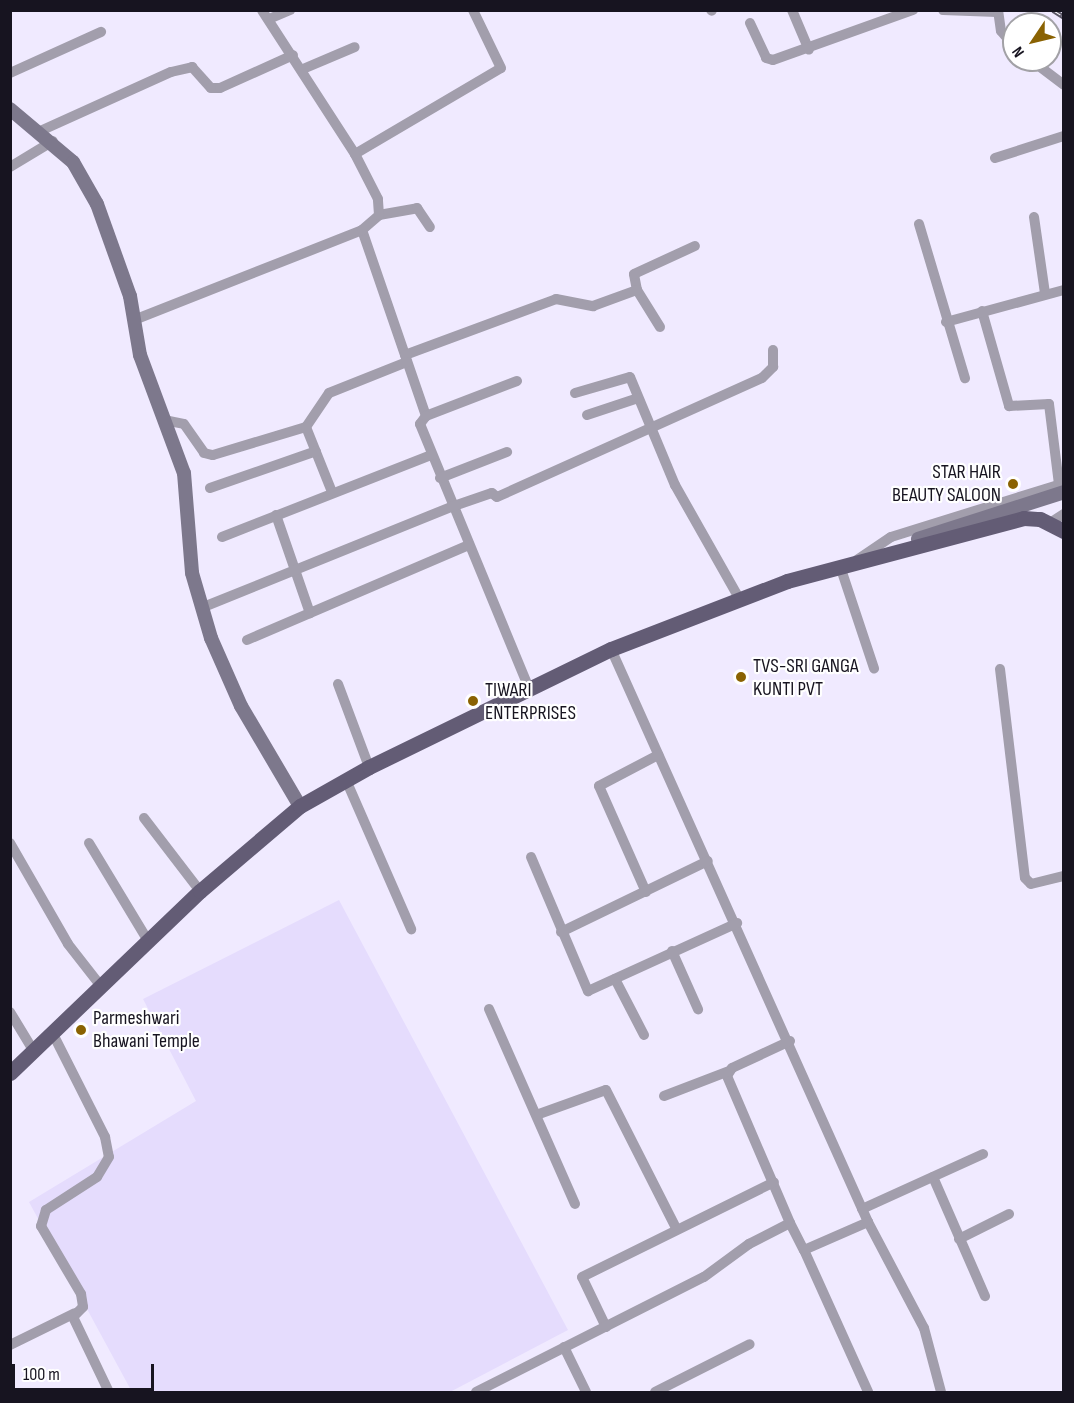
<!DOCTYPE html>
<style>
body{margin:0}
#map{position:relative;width:1074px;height:1403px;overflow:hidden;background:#f0eaff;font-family:"Sofia Sans Condensed",sans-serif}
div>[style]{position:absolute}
.built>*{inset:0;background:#e5dcfd}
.street>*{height:10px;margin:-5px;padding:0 5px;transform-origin:5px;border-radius:5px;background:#a29eac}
.secondary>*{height:14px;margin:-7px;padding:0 7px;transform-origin:7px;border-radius:7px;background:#7d788c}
.primary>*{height:15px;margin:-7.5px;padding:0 7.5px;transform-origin:7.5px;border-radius:7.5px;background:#635c75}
.rail>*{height:5px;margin-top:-2.5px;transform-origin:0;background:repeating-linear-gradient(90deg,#fff 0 9px,#5a5665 0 18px);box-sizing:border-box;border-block:2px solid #5a5665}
.dots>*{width:16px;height:16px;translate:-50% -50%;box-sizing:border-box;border:3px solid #fff;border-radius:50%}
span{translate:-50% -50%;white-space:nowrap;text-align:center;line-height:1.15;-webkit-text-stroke:4.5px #fff;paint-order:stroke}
.poi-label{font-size:20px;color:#171420}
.right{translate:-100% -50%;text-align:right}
.left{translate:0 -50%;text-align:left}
.frame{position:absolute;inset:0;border:12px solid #171420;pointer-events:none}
.north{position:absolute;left:1002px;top:12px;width:60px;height:60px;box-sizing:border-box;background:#fff;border:2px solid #a2a1a6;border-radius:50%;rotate:235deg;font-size:16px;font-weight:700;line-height:24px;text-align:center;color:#171420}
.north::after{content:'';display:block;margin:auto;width:21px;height:27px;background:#8a6202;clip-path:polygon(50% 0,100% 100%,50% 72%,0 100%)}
.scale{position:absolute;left:12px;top:1364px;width:142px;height:27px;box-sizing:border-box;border:3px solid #171420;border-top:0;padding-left:8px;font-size:18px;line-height:21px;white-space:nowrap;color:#171420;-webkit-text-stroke:4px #fff;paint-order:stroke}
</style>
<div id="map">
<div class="built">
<i style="clip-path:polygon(339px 900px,568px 1330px,450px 1392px,132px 1392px,29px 1202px,196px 1101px,143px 999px)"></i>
</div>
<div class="street">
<i style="left:711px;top:10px;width:1px;rotate:45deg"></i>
<i style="left:792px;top:10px;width:43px;rotate:67deg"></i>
<i style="left:943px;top:10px;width:54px;rotate:2.1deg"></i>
<i style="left:998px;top:10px;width:21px;rotate:82deg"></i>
<i style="left:1001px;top:31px;width:20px;rotate:49deg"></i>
<i style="left:269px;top:19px;width:23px;rotate:-23deg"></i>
<i style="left:750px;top:23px;width:38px;rotate:65deg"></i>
<i style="left:766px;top:58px;width:7px;rotate:16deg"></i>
<i style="left:773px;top:60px;width:149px;rotate:-19.7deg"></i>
<i style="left:1031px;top:60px;width:41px;rotate:37.1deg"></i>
<i style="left:303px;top:69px;width:56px;rotate:-22.9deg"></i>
<i style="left:10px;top:73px;width:100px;rotate:-24.3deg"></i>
<i style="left:38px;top:132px;width:146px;rotate:-24.3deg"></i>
<i style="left:171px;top:72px;width:22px;rotate:-13deg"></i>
<i style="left:192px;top:67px;width:28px;rotate:48deg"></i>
<i style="left:211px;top:88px;width:9px"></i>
<i style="left:220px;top:88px;width:80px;rotate:-24.3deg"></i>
<i style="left:355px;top:154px;width:169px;rotate:-30.5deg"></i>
<i style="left:501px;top:68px;width:64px;rotate:-115.8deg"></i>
<i style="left:995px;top:158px;width:72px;rotate:-17.7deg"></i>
<i style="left:10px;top:167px;width:50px;rotate:-31.2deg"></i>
<i style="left:379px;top:215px;width:39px;rotate:-10deg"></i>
<i style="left:417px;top:208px;width:23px;rotate:56deg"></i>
<i style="left:1034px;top:217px;width:77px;rotate:81.8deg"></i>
<i style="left:919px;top:224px;width:161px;rotate:73.4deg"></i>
<i style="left:362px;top:230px;width:197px;rotate:71deg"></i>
<i style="left:982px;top:311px;width:99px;rotate:74.1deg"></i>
<i style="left:1009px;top:406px;width:40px;rotate:-2.9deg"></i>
<i style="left:1049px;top:404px;width:81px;rotate:82.9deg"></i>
<i style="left:134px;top:320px;width:245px;rotate:-21.5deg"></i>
<i style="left:362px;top:230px;width:23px;rotate:-41deg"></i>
<i style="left:379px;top:215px;width:16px;rotate:-94deg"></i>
<i style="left:378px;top:199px;width:51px;rotate:-117.1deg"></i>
<i style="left:355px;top:154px;width:171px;rotate:-122.9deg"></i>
<i style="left:946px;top:322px;width:122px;rotate:-15.2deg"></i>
<i style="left:660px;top:327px;width:44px;rotate:-121.9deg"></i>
<i style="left:637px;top:290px;width:16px;rotate:-101deg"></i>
<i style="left:634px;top:274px;width:67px;rotate:-24.7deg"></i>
<i style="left:405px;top:355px;width:161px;rotate:-20.3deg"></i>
<i style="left:556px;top:299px;width:38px;rotate:11deg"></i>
<i style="left:593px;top:306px;width:47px;rotate:-20deg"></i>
<i style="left:517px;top:381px;width:97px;rotate:159deg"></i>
<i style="left:426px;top:416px;width:10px;rotate:127deg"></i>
<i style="left:420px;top:424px;width:289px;rotate:67.6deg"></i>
<i style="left:575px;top:393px;width:57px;rotate:-16.2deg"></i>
<i style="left:630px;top:377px;width:117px;rotate:67.4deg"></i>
<i style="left:675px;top:485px;width:130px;rotate:60.5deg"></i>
<i style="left:587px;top:415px;width:54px;rotate:-18.4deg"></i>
<i style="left:164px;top:420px;width:20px;rotate:11deg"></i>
<i style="left:184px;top:424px;width:35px;rotate:55deg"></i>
<i style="left:204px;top:453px;width:9px;rotate:13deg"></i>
<i style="left:213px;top:455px;width:97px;rotate:-16.8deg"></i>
<i style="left:306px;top:427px;width:41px;rotate:-55.9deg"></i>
<i style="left:329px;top:393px;width:84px;rotate:-21.7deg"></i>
<i style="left:306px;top:427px;width:70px;rotate:68.2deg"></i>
<i style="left:440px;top:478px;width:72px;rotate:-21.2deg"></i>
<i style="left:210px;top:488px;width:112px;rotate:-19.2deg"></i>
<i style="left:276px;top:515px;width:104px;rotate:70.9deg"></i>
<i style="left:1050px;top:523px;width:17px;rotate:-33deg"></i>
<i style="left:222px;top:537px;width:225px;rotate:-21.4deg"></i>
<i style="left:857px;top:560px;width:41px;rotate:-34.1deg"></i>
<i style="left:891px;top:537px;width:181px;rotate:-17.3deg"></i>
<i style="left:840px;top:566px;width:108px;rotate:71.6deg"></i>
<i style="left:201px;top:608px;width:270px;rotate:-22deg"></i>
<i style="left:451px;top:507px;width:43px;rotate:-18.9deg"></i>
<i style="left:492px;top:493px;width:6px;rotate:39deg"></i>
<i style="left:497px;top:497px;width:290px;rotate:-24.2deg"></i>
<i style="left:762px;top:378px;width:16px;rotate:-45deg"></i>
<i style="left:773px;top:367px;width:17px;rotate:-90deg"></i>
<i style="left:247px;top:640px;width:241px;rotate:-23.2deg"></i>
<i style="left:611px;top:649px;width:628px;rotate:65.84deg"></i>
<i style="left:868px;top:1222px;width:120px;rotate:62.2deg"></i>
<i style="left:924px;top:1328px;width:66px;rotate:75.1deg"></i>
<i style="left:1000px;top:669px;width:210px;rotate:83.2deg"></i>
<i style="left:1025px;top:878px;width:8px;rotate:45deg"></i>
<i style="left:1031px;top:884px;width:34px;rotate:-14deg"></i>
<i style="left:338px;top:684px;width:89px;rotate:69.5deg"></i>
<i style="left:346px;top:780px;width:163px;rotate:66.4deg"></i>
<i style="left:144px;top:818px;width:92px;rotate:52.5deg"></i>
<i style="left:10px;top:843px;width:116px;rotate:60.1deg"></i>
<i style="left:68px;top:944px;width:52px;rotate:52deg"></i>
<i style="left:89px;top:843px;width:112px;rotate:58.9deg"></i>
<i style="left:531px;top:857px;width:146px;rotate:67deg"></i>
<i style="left:588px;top:991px;width:164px;rotate:-24.5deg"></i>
<i style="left:646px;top:892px;width:116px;rotate:-113.9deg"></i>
<i style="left:599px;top:786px;width:67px;rotate:-27.7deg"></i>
<i style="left:561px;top:932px;width:163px;rotate:-25.8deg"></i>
<i style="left:672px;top:951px;width:64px;rotate:65.9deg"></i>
<i style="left:615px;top:979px;width:63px;rotate:62.6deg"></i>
<i style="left:489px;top:1009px;width:213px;rotate:66.2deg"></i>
<i style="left:10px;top:1012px;width:44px;rotate:58.8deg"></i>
<i style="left:52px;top:1032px;width:118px;rotate:63.2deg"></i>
<i style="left:105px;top:1137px;width:20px;rotate:79deg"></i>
<i style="left:109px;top:1157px;width:23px;rotate:121deg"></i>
<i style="left:97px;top:1177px;width:61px;rotate:147.1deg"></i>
<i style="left:46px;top:1210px;width:17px;rotate:107deg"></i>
<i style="left:41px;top:1226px;width:79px;rotate:59.5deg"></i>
<i style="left:81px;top:1294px;width:13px;rotate:81deg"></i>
<i style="left:83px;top:1307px;width:14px;rotate:135deg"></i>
<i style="left:73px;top:1317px;width:83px;rotate:64.4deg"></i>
<i style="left:790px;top:1041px;width:64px;rotate:155deg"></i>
<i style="left:732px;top:1068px;width:9px;rotate:122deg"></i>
<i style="left:727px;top:1076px;width:160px;rotate:66.8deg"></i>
<i style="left:664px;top:1096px;width:70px;rotate:-21deg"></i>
<i style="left:539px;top:1114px;width:71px;rotate:-19.7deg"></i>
<i style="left:606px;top:1090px;width:155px;rotate:63.1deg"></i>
<i style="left:933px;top:1177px;width:130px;rotate:66.4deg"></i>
<i style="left:862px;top:1209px;width:133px;rotate:-24.4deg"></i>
<i style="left:959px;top:1239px;width:56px;rotate:-26.6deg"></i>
<i style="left:804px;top:1250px;width:156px;rotate:65.7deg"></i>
<i style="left:606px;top:1327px;width:55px;rotate:-115.6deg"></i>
<i style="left:582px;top:1277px;width:214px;rotate:-26.3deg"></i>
<i style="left:10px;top:1345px;width:72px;rotate:-26.2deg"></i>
<i style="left:564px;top:1347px;width:50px;rotate:63.9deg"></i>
<i style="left:476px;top:1392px;width:255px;rotate:-26.8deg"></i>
<i style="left:704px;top:1277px;width:56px;rotate:-36.3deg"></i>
<i style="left:749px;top:1244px;width:46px;rotate:-27.1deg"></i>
<i style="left:790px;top:1223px;width:30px;rotate:63deg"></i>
<i style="left:804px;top:1250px;width:70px;rotate:-23.6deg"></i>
<i style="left:655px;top:1392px;width:106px;rotate:-26.8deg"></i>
</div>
<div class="secondary">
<i style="left:10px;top:109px;width:82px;rotate:40.1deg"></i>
<i style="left:73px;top:162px;width:48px;rotate:60.3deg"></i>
<i style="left:97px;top:204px;width:98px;rotate:70.3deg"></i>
<i style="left:130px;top:296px;width:60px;rotate:80.4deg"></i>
<i style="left:140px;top:355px;width:126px;rotate:69.6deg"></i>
<i style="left:184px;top:473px;width:100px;rotate:85.4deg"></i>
<i style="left:192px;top:573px;width:68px;rotate:73.7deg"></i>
<i style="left:211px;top:638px;width:74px;rotate:66.2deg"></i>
<i style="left:241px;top:706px;width:116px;rotate:59.5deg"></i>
<i style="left:918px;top:539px;width:153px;rotate:-17.8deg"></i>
</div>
<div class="primary">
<i style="left:10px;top:1073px;width:263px;rotate:-43.8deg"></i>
<i style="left:200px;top:891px;width:131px;rotate:-40.4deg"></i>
<i style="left:300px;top:806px;width:79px;rotate:-29.5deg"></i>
<i style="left:369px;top:767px;width:269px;rotate:-26deg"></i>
<i style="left:611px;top:649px;width:189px;rotate:-21.1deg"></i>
<i style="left:787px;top:581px;width:245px;rotate:-14.9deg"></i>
<i style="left:1024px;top:518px;width:16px;rotate:4deg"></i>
<i style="left:1040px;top:519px;width:27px;rotate:27deg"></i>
</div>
<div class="rail">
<i style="left:1053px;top:10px;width:13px;rotate:32deg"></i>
</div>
<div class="dots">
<i style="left:1013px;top:484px;background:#8a6202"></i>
<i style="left:741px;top:677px;background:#8a6202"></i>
<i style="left:473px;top:701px;background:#8a6202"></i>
<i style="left:81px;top:1030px;background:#8a6202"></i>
</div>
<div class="poi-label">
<span class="right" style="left:1001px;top:484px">STAR HAIR<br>BEAUTY SALOON</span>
<span class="left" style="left:753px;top:678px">TVS-SRI GANGA<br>KUNTI PVT</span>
<span class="left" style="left:485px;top:702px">TIWARI<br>ENTERPRISES</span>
<span class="left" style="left:93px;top:1030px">Parmeshwari<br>Bhawani Temple</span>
</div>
<div class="frame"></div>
<div class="north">N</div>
<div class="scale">100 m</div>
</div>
